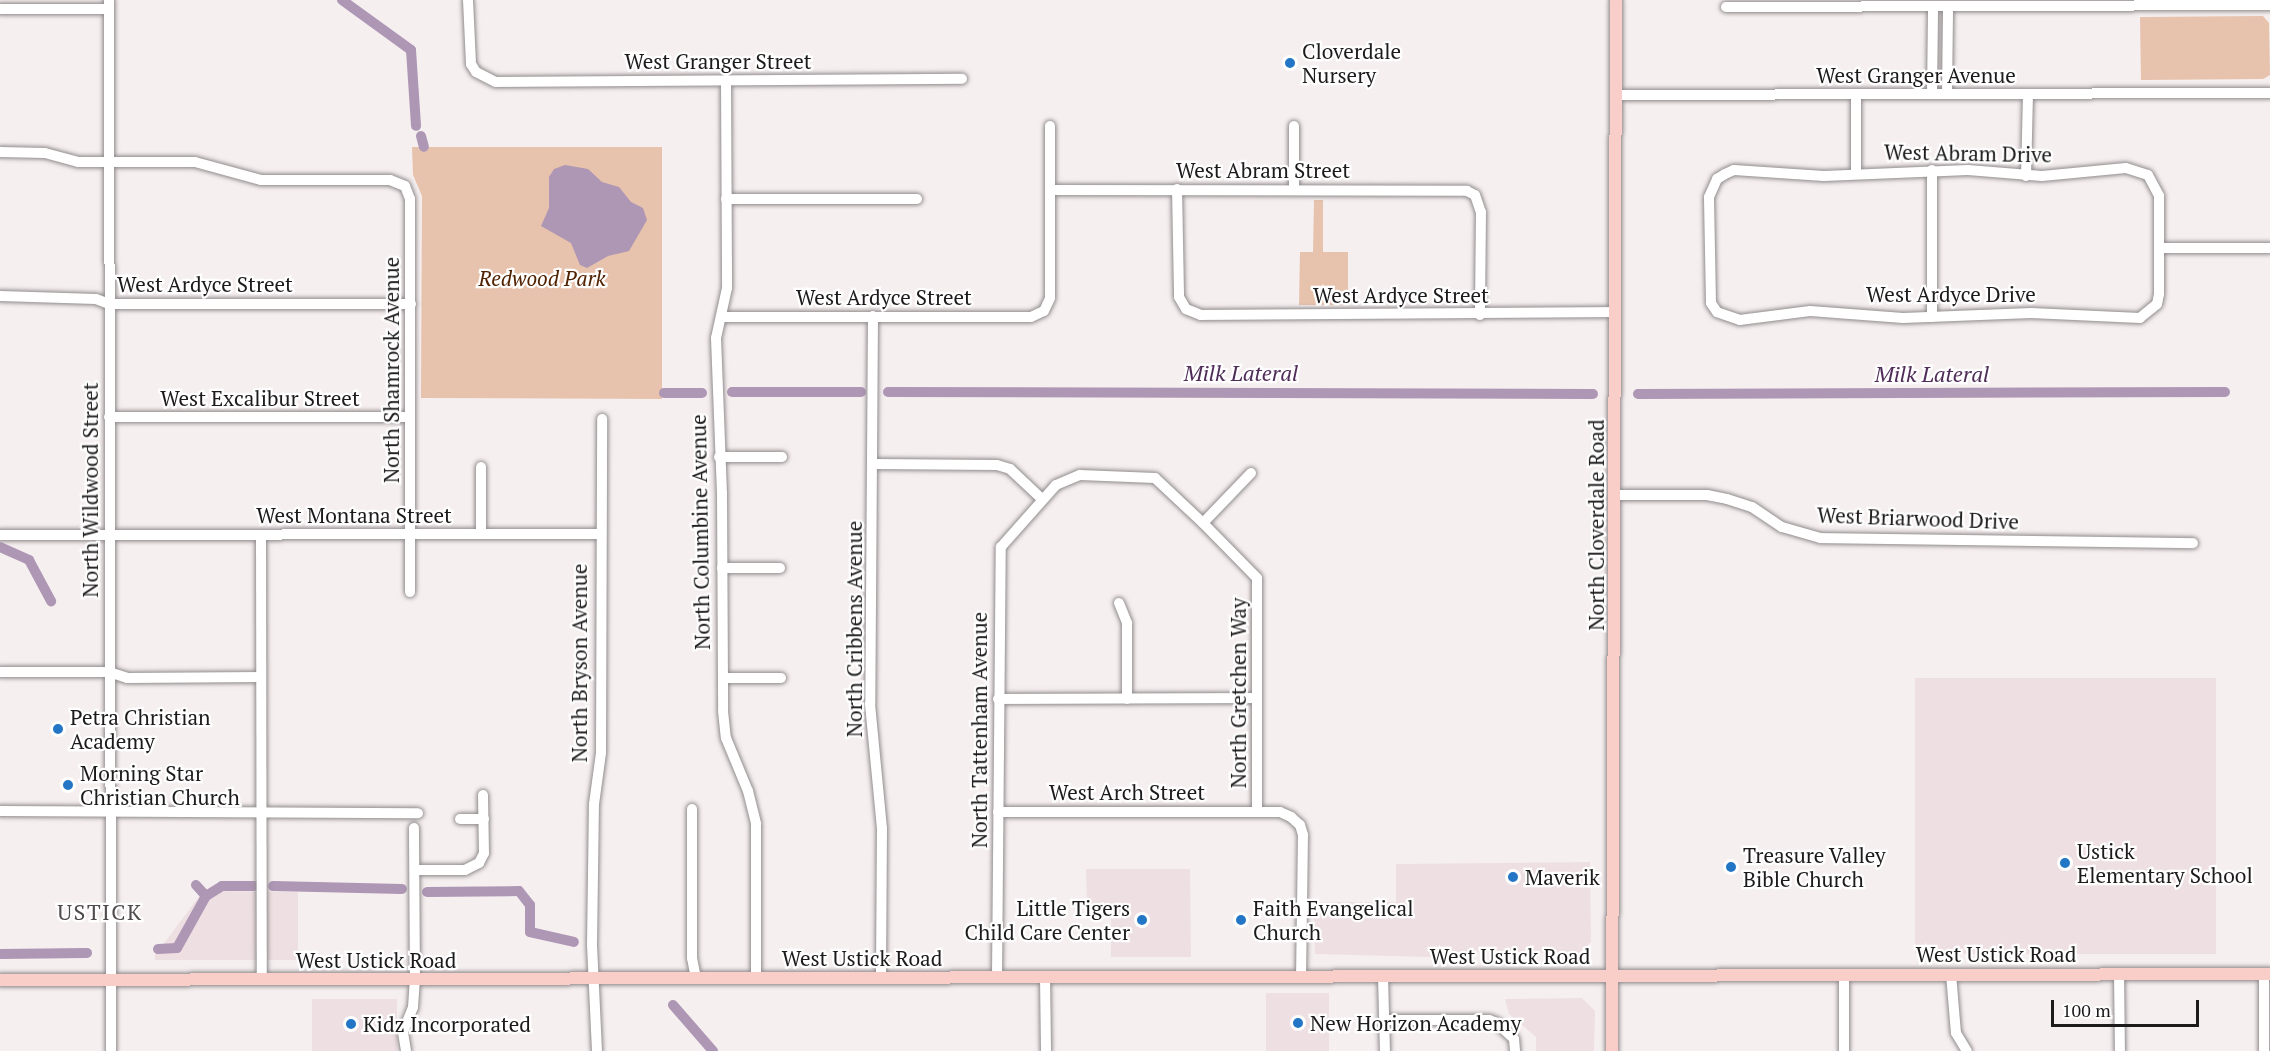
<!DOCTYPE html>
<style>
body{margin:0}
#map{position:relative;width:2270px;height:1051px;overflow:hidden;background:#f6eff0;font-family:"PT Serif",serif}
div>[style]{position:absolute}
.built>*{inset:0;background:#eedfe2;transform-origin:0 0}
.green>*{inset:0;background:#e7c2ad}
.water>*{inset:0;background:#ae96b5}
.canal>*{height:10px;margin:-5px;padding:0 5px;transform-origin:5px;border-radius:5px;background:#ae96b5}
.roads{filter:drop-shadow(0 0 2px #918c8d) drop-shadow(0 0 2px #918c8d)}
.minor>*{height:10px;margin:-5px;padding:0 5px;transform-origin:5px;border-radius:5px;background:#fff}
.major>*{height:12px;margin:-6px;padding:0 6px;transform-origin:6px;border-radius:6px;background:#f9cec8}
.dots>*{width:16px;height:16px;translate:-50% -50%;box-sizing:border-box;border:3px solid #fff;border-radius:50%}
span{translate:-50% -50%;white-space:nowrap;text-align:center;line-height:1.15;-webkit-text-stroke:4.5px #fff;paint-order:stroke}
.poi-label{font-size:21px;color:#1c1a1a}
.left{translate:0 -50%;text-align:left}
.right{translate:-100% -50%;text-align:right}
.street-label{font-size:21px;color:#1c1a1a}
.park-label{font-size:21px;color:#512201;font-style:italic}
.water-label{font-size:22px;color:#4f2d58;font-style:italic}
.neighbourhood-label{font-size:22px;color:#504b4c;letter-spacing:1.5px}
.scale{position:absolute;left:2051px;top:1000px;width:148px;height:27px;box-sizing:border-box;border:3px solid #1c1a1a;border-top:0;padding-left:8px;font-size:18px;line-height:21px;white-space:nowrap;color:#1c1a1a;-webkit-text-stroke:4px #fff;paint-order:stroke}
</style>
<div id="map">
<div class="built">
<i style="left:1915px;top:678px;width:301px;height:276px"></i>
<i style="clip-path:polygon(1590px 862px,1591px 942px,1579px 953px,1473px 952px,1430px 957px,1315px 954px,1313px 908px,1322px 902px,1396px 902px,1396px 864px)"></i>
<i style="clip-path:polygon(1086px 869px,1190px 869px,1191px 957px,1111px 957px,1111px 910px,1087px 909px)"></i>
<i style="clip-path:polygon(203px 891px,298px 892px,298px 960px,155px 960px,155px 950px,162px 946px)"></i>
<i style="left:1329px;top:993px;width:58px;height:63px;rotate:90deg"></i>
<i style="clip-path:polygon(1582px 998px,1595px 1011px,1594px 1051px,1536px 1051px,1536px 1037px,1509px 1014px,1505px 999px)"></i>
<i style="left:312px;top:999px;width:85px;height:52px"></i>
</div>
<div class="green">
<i style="clip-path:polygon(2263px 16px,2269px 23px,2270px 75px,2263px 79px,2141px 80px,2140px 17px)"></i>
<i style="clip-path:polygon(412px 147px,662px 147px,662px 399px,421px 398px,422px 196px,413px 175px)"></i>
<i style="clip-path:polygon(1314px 200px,1323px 200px,1323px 252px,1348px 252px,1348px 305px,1299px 305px,1300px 252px,1313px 252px)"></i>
</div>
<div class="water">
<i style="clip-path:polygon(565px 165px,588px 169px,602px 182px,619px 187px,631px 202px,643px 208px,647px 220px,629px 251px,608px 256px,587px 268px,580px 265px,571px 243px,541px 226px,549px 208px,549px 177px,554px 169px)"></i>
</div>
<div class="canal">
<i style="left:342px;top:0;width:85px;rotate:35.9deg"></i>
<i style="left:411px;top:50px;width:76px;rotate:86.2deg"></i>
<i style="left:421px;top:136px;width:11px;rotate:75deg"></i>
<i style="left:732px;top:392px;width:129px"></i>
<i style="left:888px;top:392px;width:705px;rotate:0.16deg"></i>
<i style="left:664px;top:393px;width:38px"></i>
<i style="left:1638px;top:394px;width:587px;rotate:-0.2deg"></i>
<i style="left:0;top:547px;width:32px;rotate:24deg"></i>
<i style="left:29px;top:560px;width:47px;rotate:61.8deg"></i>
<i style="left:196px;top:885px;width:15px;rotate:48deg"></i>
<i style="left:273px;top:886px;width:129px;rotate:1.3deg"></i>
<i style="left:427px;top:892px;width:92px;rotate:-0.6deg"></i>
<i style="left:519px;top:891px;width:18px;rotate:52deg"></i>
<i style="left:530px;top:905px;width:27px;rotate:90deg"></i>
<i style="left:530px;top:932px;width:45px;rotate:12.8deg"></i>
<i style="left:158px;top:949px;width:19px;rotate:-3deg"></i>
<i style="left:177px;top:948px;width:60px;rotate:-60.9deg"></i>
<i style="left:206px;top:896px;width:19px;rotate:-32deg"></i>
<i style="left:222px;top:886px;width:32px"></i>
<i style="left:0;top:954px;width:87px;rotate:-0.7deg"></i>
<i style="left:673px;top:1005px;width:61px;rotate:49deg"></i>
</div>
<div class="roads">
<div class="minor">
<i style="left:109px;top:0;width:1051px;rotate:89.89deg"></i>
<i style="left:468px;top:0;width:64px;rotate:87.3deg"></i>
<i style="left:471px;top:64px;width:9px;rotate:58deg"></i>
<i style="left:476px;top:72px;width:22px;rotate:27deg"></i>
<i style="left:496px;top:82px;width:466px;rotate:-0.4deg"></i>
<i style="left:1726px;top:7px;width:544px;rotate:-0.21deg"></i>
<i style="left:0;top:9px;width:109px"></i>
<i style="left:726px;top:80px;width:208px;rotate:89.7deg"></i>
<i style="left:727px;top:288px;width:51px;rotate:102.4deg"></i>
<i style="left:716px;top:338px;width:155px;rotate:87.8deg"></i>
<i style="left:722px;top:493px;width:218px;rotate:89.7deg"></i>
<i style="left:723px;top:711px;width:27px;rotate:84deg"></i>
<i style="left:726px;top:738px;width:57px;rotate:67.5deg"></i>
<i style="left:748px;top:791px;width:34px;rotate:76deg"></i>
<i style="left:756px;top:824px;width:154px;rotate:90deg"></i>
<i style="left:1856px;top:94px;width:78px;rotate:90deg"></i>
<i style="left:1932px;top:94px;width:88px;rotate:-89.3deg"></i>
<i style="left:1947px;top:94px;width:88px;rotate:-89.3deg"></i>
<i style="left:1616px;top:95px;width:654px;rotate:-0.18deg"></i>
<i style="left:0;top:152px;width:45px;rotate:1.3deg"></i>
<i style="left:45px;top:153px;width:34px;rotate:15deg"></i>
<i style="left:78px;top:162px;width:117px"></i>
<i style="left:195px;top:162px;width:68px;rotate:15.3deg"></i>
<i style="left:261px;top:180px;width:129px"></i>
<i style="left:390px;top:180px;width:16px;rotate:22deg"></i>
<i style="left:405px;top:186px;width:14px;rotate:69deg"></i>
<i style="left:410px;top:199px;width:393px;rotate:90deg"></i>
<i style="left:2126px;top:168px;width:23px;rotate:18deg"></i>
<i style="left:2148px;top:175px;width:24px;rotate:62deg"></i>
<i style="left:2159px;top:196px;width:98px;rotate:90deg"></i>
<i style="left:2159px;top:294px;width:10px;rotate:101deg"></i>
<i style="left:2157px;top:304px;width:22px;rotate:141deg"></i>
<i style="left:2140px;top:318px;width:109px;rotate:-177.4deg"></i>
<i style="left:2031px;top:313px;width:128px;rotate:177.8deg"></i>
<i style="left:1903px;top:318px;width:93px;rotate:-175.7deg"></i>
<i style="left:1810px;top:311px;width:71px;rotate:172.7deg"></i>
<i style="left:1740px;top:320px;width:24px;rotate:-161deg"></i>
<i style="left:1717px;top:312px;width:11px;rotate:-124deg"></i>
<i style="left:1711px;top:303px;width:106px;rotate:-91.1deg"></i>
<i style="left:1709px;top:197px;width:20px;rotate:-66deg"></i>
<i style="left:1717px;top:179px;width:9px;rotate:-32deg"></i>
<i style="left:1725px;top:174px;width:10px;rotate:-24deg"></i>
<i style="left:1734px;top:170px;width:90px;rotate:3.8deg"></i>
<i style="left:1824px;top:176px;width:144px;rotate:-2.4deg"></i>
<i style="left:1968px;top:170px;width:74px;rotate:4.6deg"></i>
<i style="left:2042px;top:176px;width:84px;rotate:-5.4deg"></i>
<i style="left:1932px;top:170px;width:147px;rotate:90deg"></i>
<i style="left:2026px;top:176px;width:82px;rotate:-88.6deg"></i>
<i style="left:1177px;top:189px;width:108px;rotate:88.9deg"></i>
<i style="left:1179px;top:297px;width:14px;rotate:60deg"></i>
<i style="left:1186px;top:309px;width:16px;rotate:22deg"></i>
<i style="left:1201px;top:315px;width:415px;rotate:-0.4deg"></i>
<i style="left:1294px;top:189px;width:63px;rotate:-90deg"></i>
<i style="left:1050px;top:190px;width:417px;rotate:0.1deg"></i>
<i style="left:1467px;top:191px;width:9px;rotate:27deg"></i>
<i style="left:1475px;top:195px;width:18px;rotate:71deg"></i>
<i style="left:1481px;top:212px;width:103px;rotate:90.6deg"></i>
<i style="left:726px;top:199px;width:191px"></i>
<i style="left:2159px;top:248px;width:111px"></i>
<i style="left:0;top:296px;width:96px;rotate:1.8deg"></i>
<i style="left:96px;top:299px;width:14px;rotate:21deg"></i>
<i style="left:109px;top:304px;width:302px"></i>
<i style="left:873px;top:316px;width:388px;rotate:90.4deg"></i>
<i style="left:870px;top:704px;width:125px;rotate:84.5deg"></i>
<i style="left:882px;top:828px;width:150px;rotate:90.4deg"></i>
<i style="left:722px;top:317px;width:309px"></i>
<i style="left:1031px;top:317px;width:14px;rotate:-25deg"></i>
<i style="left:1044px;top:311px;width:14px;rotate:-65deg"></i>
<i style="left:1050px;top:298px;width:172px;rotate:-90deg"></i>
<i style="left:109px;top:417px;width:301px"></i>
<i style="left:719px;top:457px;width:63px"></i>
<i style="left:873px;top:464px;width:124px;rotate:0.5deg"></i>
<i style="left:997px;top:465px;width:14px;rotate:17deg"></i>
<i style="left:1010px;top:469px;width:44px;rotate:43.2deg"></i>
<i style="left:481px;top:467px;width:67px;rotate:90deg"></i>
<i style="left:1251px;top:473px;width:69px;rotate:133.8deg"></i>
<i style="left:1203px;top:523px;width:77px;rotate:45.5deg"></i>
<i style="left:1257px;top:578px;width:234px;rotate:90deg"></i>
<i style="left:1615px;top:495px;width:92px"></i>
<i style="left:1707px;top:495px;width:20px;rotate:11deg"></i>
<i style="left:1727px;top:499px;width:26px;rotate:18deg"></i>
<i style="left:1752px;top:507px;width:36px;rotate:34deg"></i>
<i style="left:1782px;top:527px;width:40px;rotate:16deg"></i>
<i style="left:1820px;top:538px;width:373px;rotate:0.8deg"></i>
<i style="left:0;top:535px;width:599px;rotate:-0.1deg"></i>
<i style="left:261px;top:535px;width:445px;rotate:89.9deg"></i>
<i style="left:722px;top:568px;width:58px"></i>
<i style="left:1119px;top:603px;width:22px;rotate:68deg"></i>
<i style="left:1127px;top:623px;width:76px;rotate:90deg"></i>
<i style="left:0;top:672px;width:109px"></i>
<i style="left:109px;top:672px;width:19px;rotate:18deg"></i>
<i style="left:127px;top:678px;width:134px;rotate:-0.4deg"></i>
<i style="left:723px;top:678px;width:58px"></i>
<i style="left:998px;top:699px;width:259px;rotate:-0.2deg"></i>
<i style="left:692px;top:809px;width:149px;rotate:90deg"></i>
<i style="left:692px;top:958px;width:21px;rotate:79deg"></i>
<i style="left:0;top:811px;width:418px;rotate:0.3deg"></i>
<i style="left:998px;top:812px;width:282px"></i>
<i style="left:1280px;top:812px;width:12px;rotate:24deg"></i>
<i style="left:1291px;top:817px;width:12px;rotate:42deg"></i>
<i style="left:1300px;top:825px;width:10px;rotate:73deg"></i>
<i style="left:1303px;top:835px;width:141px;rotate:90.8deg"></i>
<i style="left:460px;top:819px;width:24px"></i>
<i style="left:415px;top:870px;width:50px"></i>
<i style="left:465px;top:870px;width:16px;rotate:-27deg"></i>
<i style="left:479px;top:863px;width:11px;rotate:-63deg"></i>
<i style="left:484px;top:853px;width:58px;rotate:-91deg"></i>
<i style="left:2119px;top:973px;width:78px;rotate:89.3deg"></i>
<i style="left:1844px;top:974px;width:77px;rotate:90deg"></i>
<i style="left:1951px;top:974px;width:59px;rotate:85.2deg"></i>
<i style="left:1956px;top:1033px;width:21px;rotate:59deg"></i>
<i style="left:1383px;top:976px;width:75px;rotate:88.5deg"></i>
<i style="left:997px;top:977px;width:430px;rotate:-89.5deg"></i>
<i style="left:1001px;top:547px;width:83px;rotate:-48.4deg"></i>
<i style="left:1056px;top:485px;width:26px;rotate:-23deg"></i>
<i style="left:1080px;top:475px;width:75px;rotate:2.3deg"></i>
<i style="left:1155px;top:478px;width:66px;rotate:43.2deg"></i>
<i style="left:1045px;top:977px;width:74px;rotate:89.2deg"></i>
<i style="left:1384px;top:1020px;width:105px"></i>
<i style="left:1489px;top:1020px;width:9px;rotate:21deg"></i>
<i style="left:1497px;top:1023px;width:23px;rotate:43deg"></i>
<i style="left:1514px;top:1039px;width:12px;rotate:85deg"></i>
<i style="left:406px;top:1051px;width:19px;rotate:-99deg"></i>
<i style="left:403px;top:1032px;width:27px;rotate:-68deg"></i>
<i style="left:413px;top:1007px;width:27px;rotate:-86deg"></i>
<i style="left:415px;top:980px;width:152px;rotate:-90.4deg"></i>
<i style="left:597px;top:1051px;width:106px;rotate:-92.7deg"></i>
<i style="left:592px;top:945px;width:141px;rotate:-89.2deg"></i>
<i style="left:594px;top:804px;width:51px;rotate:-82.2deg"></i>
<i style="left:601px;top:753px;width:334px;rotate:-89.8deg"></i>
<i style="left:2264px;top:1051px;width:77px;rotate:-90deg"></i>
</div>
<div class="major">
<i style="left:0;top:980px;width:2270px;rotate:-0.15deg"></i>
<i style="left:1612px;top:1051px;width:1051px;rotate:-89.78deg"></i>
</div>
</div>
<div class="dots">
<i style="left:1290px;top:63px;background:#2376c5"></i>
<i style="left:58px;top:729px;background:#2376c5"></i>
<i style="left:68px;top:785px;background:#2376c5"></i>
<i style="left:2065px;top:863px;background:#2376c5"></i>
<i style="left:1731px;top:867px;background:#2376c5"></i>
<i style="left:1513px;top:877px;background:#2376c5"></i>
<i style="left:1142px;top:920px;background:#2376c5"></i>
<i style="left:1241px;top:920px;background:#2376c5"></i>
<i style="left:1298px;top:1023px;background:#2376c5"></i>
<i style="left:351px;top:1024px;background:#2376c5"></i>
</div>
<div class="poi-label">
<span class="left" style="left:1302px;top:63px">Cloverdale<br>Nursery</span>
<span class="left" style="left:70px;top:729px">Petra Christian<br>Academy</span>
<span class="left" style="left:80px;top:785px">Morning Star<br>Christian Church</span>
<span class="left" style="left:2077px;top:863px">Ustick<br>Elementary School</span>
<span class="left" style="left:1743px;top:867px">Treasure Valley<br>Bible Church</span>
<span class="left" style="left:1525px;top:877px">Maverik</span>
<span class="right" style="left:1130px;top:920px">Little Tigers<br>Child Care Center</span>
<span class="left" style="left:1253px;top:920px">Faith Evangelical<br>Church</span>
<span class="left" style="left:1310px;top:1023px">New Horizon Academy</span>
<span class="left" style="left:363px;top:1024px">Kidz Incorporated</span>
</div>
<div class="street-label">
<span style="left:718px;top:61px">West Granger Street</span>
<span style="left:1916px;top:75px">West Granger Avenue</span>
<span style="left:1968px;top:153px;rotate:1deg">West Abram Drive</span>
<span style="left:1263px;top:170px">West Abram Street</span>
<span style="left:205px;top:284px">West Ardyce Street</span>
<span style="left:1951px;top:294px">West Ardyce Drive</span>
<span style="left:1401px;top:295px">West Ardyce Street</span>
<span style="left:884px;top:297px">West Ardyce Street</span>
<span style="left:391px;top:370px;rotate:-90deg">North Shamrock Avenue</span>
<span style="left:260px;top:398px">West Excalibur Street</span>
<span style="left:90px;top:490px;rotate:-90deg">North Wildwood Street</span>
<span style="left:354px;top:515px">West Montana Street</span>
<span style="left:1918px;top:518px;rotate:2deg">West Briarwood Drive</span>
<span style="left:1596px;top:525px;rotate:-90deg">North Cloverdale Road</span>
<span style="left:700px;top:532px;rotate:-91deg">North Columbine Avenue</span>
<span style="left:854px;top:629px;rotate:-90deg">North Cribbens Avenue</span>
<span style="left:579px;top:663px;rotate:-90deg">North Bryson Avenue</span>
<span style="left:1238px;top:693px;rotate:-90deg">North Gretchen Way</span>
<span style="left:979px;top:730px;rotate:-90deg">North Tattenham Avenue</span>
<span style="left:1127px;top:792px">West Arch Street</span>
<span style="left:1996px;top:954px">West Ustick Road</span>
<span style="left:1510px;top:956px">West Ustick Road</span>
<span style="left:862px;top:958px">West Ustick Road</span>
<span style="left:376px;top:960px">West Ustick Road</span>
</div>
<div class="park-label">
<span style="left:542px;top:278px">Redwood Park</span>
</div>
<div class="water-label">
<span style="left:1241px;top:373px">Milk Lateral</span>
<span style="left:1932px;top:374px">Milk Lateral</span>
</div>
<div class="neighbourhood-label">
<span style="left:100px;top:912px">USTICK</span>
</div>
<div class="scale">100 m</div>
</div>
